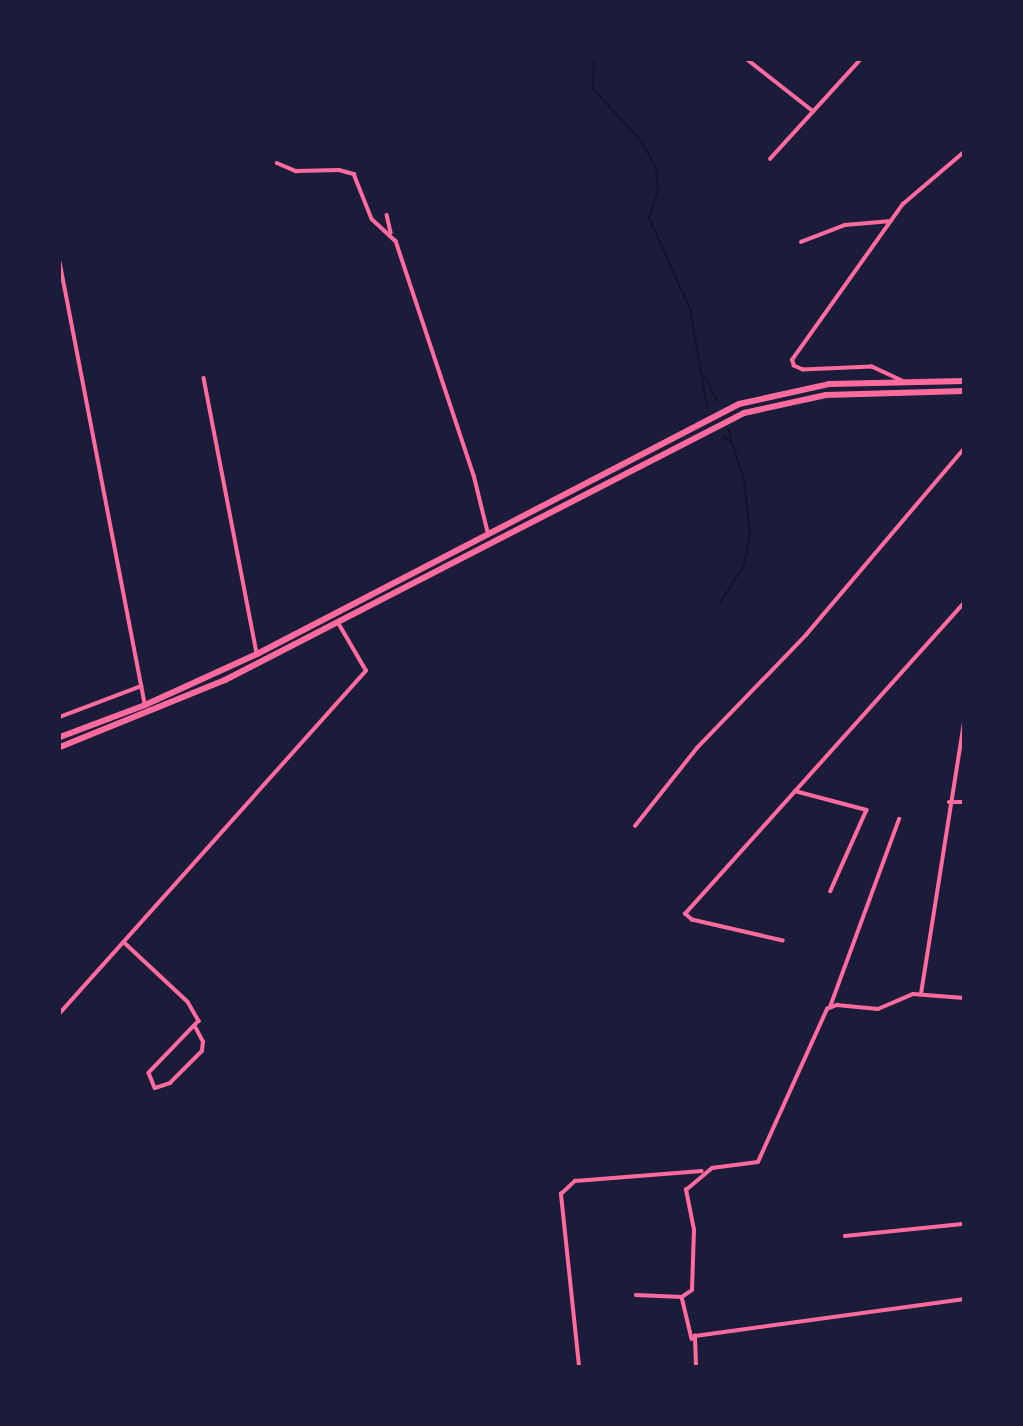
<!DOCTYPE html>
<style>
body{margin:0}
#map{position:relative;width:1023px;height:1426px;overflow:hidden;background:#1b1b3a;font-family:Karla,sans-serif}
div>[style]{position:absolute}
.stream>*{height:2px;margin:-1px;padding:0 1px;transform-origin:1px;border-radius:1px;background:#12122b}
.minor>*{height:3.5px;margin:-1.75px;padding:0 1.75px;transform-origin:1.75px;border-radius:1.75px;background:#ff6b9d}
.trunk>*{height:6px;margin:-3px;padding:0 3px;transform-origin:3px;border-radius:3px;background:#ff6b9d}
span{translate:-50% -50%;white-space:nowrap;text-align:center;line-height:1.15;-webkit-text-stroke:6px #1b1b3a;paint-order:stroke}
.frame{position:absolute;inset:0;border:61px solid #1b1b3a;pointer-events:none}
</style>
<div id="map">
<div class="stream">
<i style="left:594px;top:60px;width:29px;rotate:92deg"></i>
<i style="left:593px;top:89px;width:71px;rotate:47.3deg"></i>
<i style="left:641px;top:141px;width:31px;rotate:61deg"></i>
<i style="left:656px;top:168px;width:22px;rotate:85deg"></i>
<i style="left:658px;top:190px;width:29px;rotate:108deg"></i>
<i style="left:649px;top:218px;width:100px;rotate:65.7deg"></i>
<i style="left:690px;top:309px;width:98px;rotate:80.1deg"></i>
<i style="left:704px;top:375px;width:30px;rotate:63deg"></i>
<i style="left:729px;top:430px;width:12px;rotate:76deg"></i>
<i style="left:720px;top:603px;width:45px;rotate:-57.7deg"></i>
<i style="left:744px;top:565px;width:31px;rotate:-79deg"></i>
<i style="left:750px;top:535px;width:55px;rotate:-96.2deg"></i>
<i style="left:744px;top:480px;width:39px;rotate:-108deg"></i>
<i style="left:732px;top:443px;width:11px;rotate:-142deg"></i>
</div>
<div class="minor">
<i style="left:748px;top:60px;width:83px;rotate:38.1deg"></i>
<i style="left:770px;top:159px;width:134px;rotate:-47.7deg"></i>
<i style="left:277px;top:163px;width:21px;rotate:23deg"></i>
<i style="left:296px;top:171px;width:43px;rotate:-1.3deg"></i>
<i style="left:339px;top:170px;width:16px;rotate:15deg"></i>
<i style="left:354px;top:174px;width:48px;rotate:68.2deg"></i>
<i style="left:372px;top:219px;width:33px;rotate:43deg"></i>
<i style="left:396px;top:241px;width:247px;rotate:71.6deg"></i>
<i style="left:474px;top:475px;width:59px;rotate:76.2deg"></i>
<i style="left:387px;top:215px;width:18px;rotate:77deg"></i>
<i style="left:801px;top:242px;width:47px;rotate:-21.1deg"></i>
<i style="left:845px;top:225px;width:46px;rotate:-5deg"></i>
<i style="left:60px;top:262px;width:451px;rotate:79.1deg"></i>
<i style="left:204px;top:378px;width:281px;rotate:79.1deg"></i>
<i style="left:902px;top:381px;width:33px;rotate:-155deg"></i>
<i style="left:872px;top:367px;width:69px;rotate:177.5deg"></i>
<i style="left:803px;top:370px;width:10px;rotate:-156deg"></i>
<i style="left:794px;top:366px;width:6px;rotate:-108deg"></i>
<i style="left:792px;top:360px;width:191px;rotate:-54.6deg"></i>
<i style="left:903px;top:204px;width:80px;rotate:-40.4deg"></i>
<i style="left:60px;top:717px;width:87px;rotate:-20.9deg"></i>
<i style="left:795px;top:791px;width:74px;rotate:14.8deg"></i>
<i style="left:867px;top:810px;width:89px;rotate:114deg"></i>
<i style="left:949px;top:802px;width:15px"></i>
<i style="left:635px;top:826px;width:100px;rotate:-51.5deg"></i>
<i style="left:697px;top:748px;width:157px;rotate:-46deg"></i>
<i style="left:806px;top:635px;width:244px;rotate:-49.7deg"></i>
<i style="left:783px;top:941px;width:93px;rotate:-167deg"></i>
<i style="left:692px;top:920px;width:9px;rotate:-139deg"></i>
<i style="left:685px;top:914px;width:418px;rotate:-48.1deg"></i>
<i style="left:125px;top:943px;width:86px;rotate:43.1deg"></i>
<i style="left:188px;top:1002px;width:22px;rotate:60deg"></i>
<i style="left:199px;top:1021px;width:72px;rotate:133.9deg"></i>
<i style="left:149px;top:1073px;width:16px;rotate:68deg"></i>
<i style="left:155px;top:1088px;width:16px;rotate:-18deg"></i>
<i style="left:170px;top:1083px;width:45px;rotate:-45deg"></i>
<i style="left:202px;top:1051px;width:9px;rotate:-84deg"></i>
<i style="left:203px;top:1042px;width:17px;rotate:-118deg"></i>
<i style="left:921px;top:994px;width:276px;rotate:-81deg"></i>
<i style="left:830px;top:1007px;width:200px;rotate:-69.8deg"></i>
<i style="left:60px;top:1013px;width:459px;rotate:-48.2deg"></i>
<i style="left:366px;top:671px;width:56px;rotate:-120.3deg"></i>
<i style="left:845px;top:1236px;width:120px;rotate:-5.8deg"></i>
<i style="left:636px;top:1295px;width:46px;rotate:2.5deg"></i>
<i style="left:682px;top:1297px;width:12px;rotate:-35deg"></i>
<i style="left:692px;top:1290px;width:60px;rotate:-88.1deg"></i>
<i style="left:694px;top:1230px;width:41px;rotate:-101.3deg"></i>
<i style="left:686px;top:1190px;width:34px;rotate:-40deg"></i>
<i style="left:712px;top:1168px;width:46px;rotate:-7.4deg"></i>
<i style="left:758px;top:1162px;width:168px;rotate:-65.7deg"></i>
<i style="left:827px;top:1009px;width:11px;rotate:-22deg"></i>
<i style="left:837px;top:1005px;width:41px;rotate:5.6deg"></i>
<i style="left:878px;top:1009px;width:38px;rotate:-23deg"></i>
<i style="left:913px;top:994px;width:51px;rotate:4.5deg"></i>
<i style="left:682px;top:1297px;width:43px;rotate:76.6deg"></i>
<i style="left:579px;top:1366px;width:173px;rotate:-96deg"></i>
<i style="left:561px;top:1194px;width:19px;rotate:-43deg"></i>
<i style="left:575px;top:1181px;width:127px;rotate:-4.5deg"></i>
<i style="left:696px;top:1366px;width:30px;rotate:-92deg"></i>
<i style="left:695px;top:1336px;width:272px;rotate:-7.8deg"></i>
</div>
<div class="trunk">
<i style="left:60px;top:737px;width:91px;rotate:-20.6deg"></i>
<i style="left:145px;top:705px;width:123px;rotate:-24.5deg"></i>
<i style="left:257px;top:654px;width:543px;rotate:-27.41deg"></i>
<i style="left:739px;top:404px;width:92px;rotate:-12.5deg"></i>
<i style="left:829px;top:384px;width:135px;rotate:-1.3deg"></i>
<i style="left:60px;top:747px;width:178px;rotate:-22.1deg"></i>
<i style="left:225px;top:680px;width:584px;rotate:-27.22deg"></i>
<i style="left:744px;top:413px;width:84px;rotate:-12.4deg"></i>
<i style="left:826px;top:395px;width:138px;rotate:-1.7deg"></i>
</div>
<div class="frame"></div>
</div>
